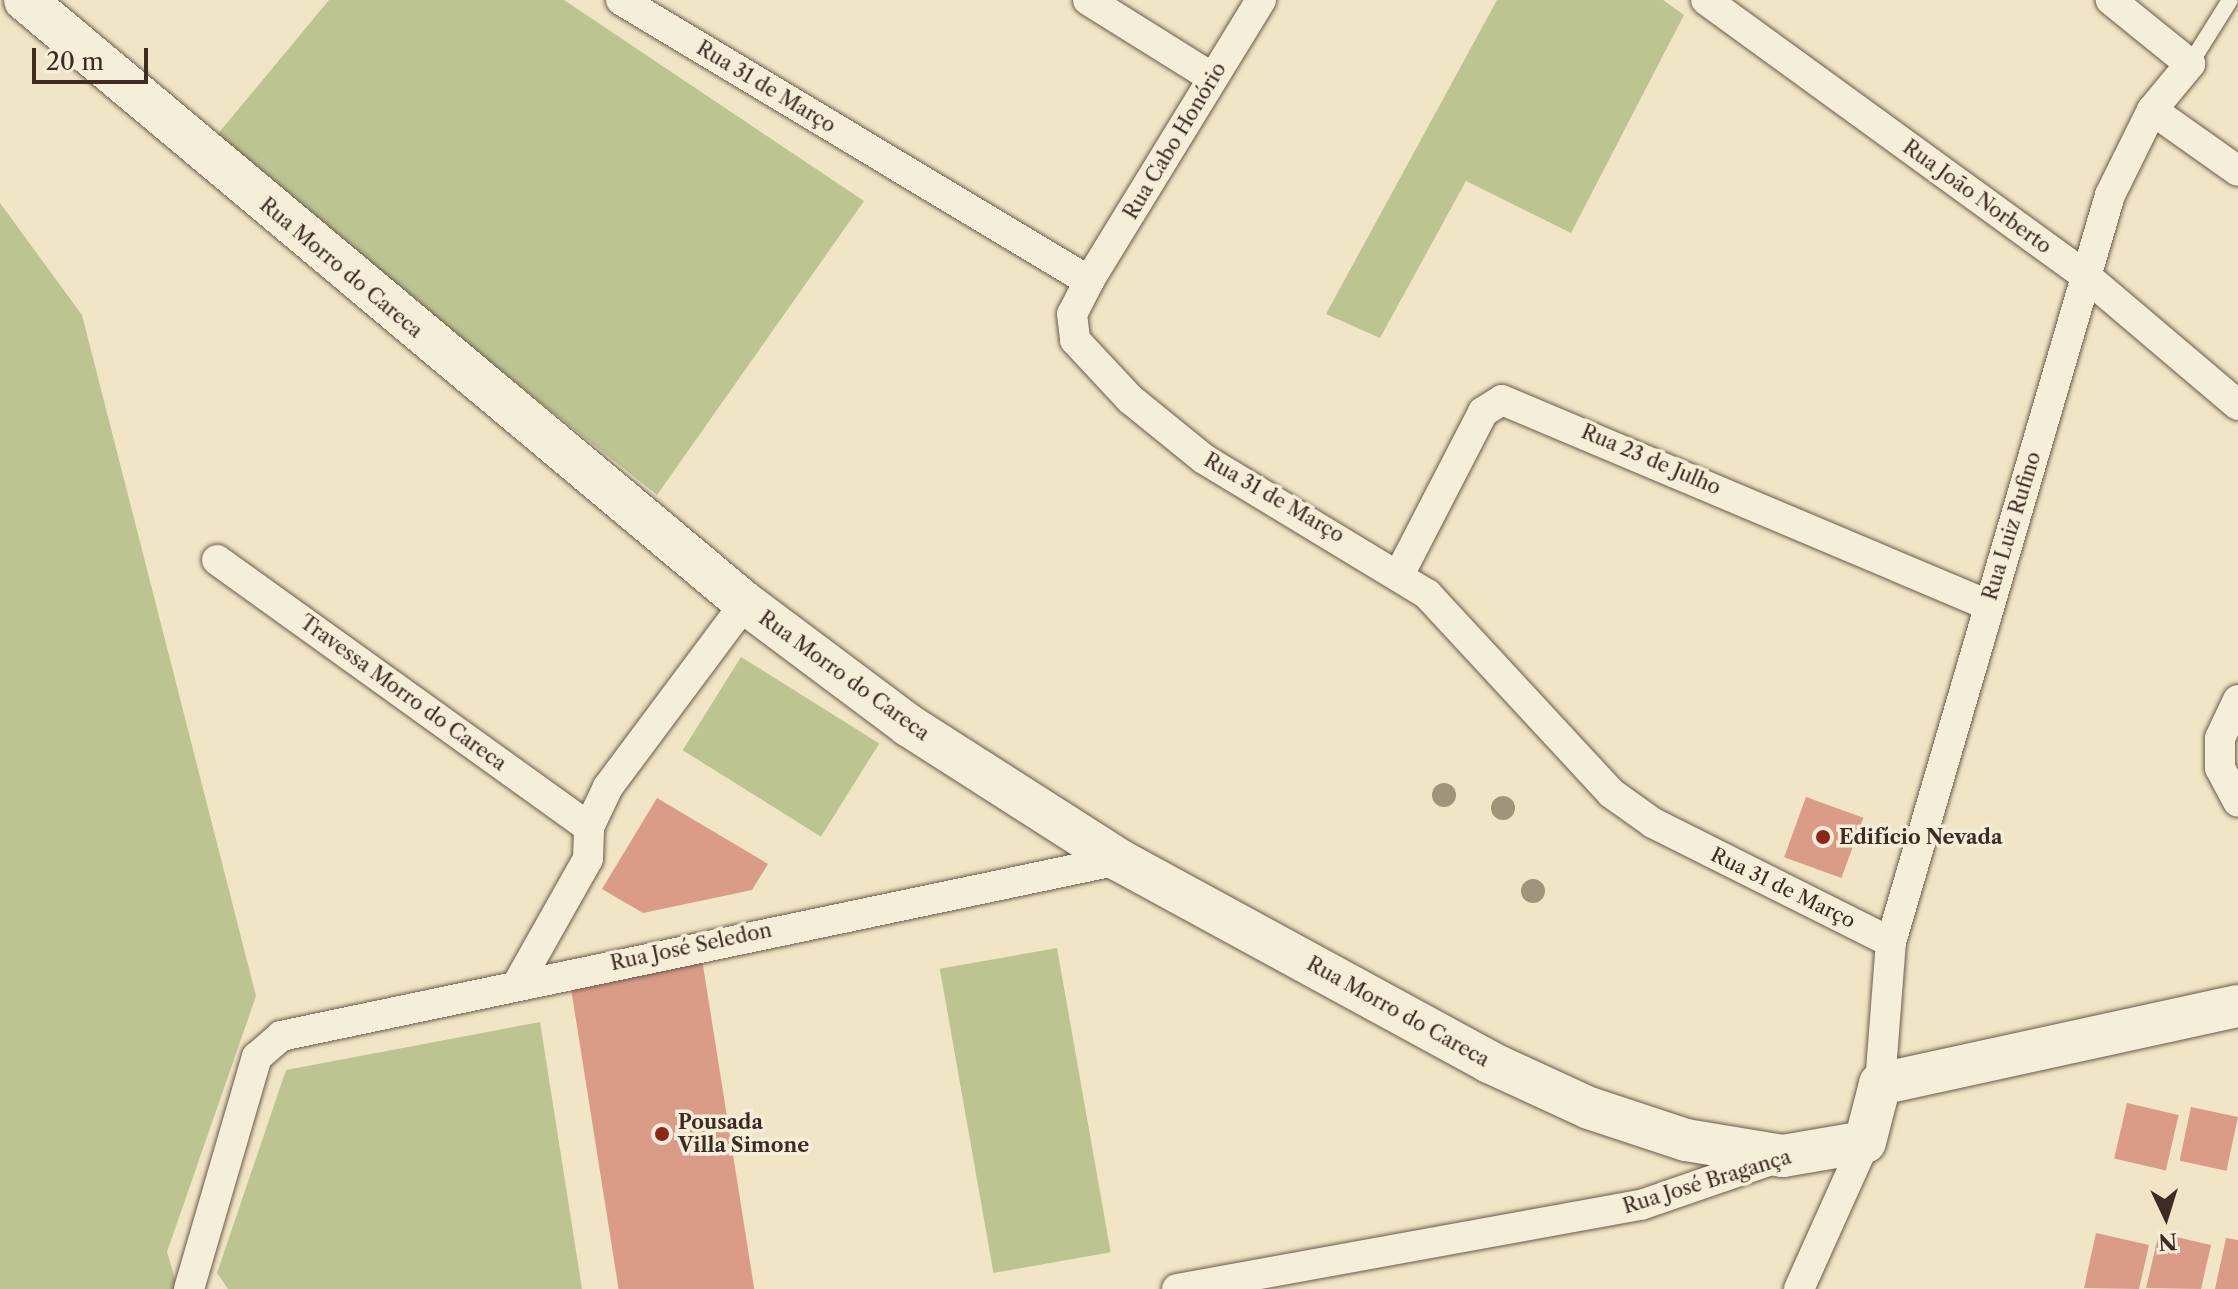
<!DOCTYPE html>
<meta charset="utf-8">
<style>
body{margin:0}
#map{position:relative;width:2238px;height:1289px;overflow:hidden;background:#f0e5c4;font-family:"Libre Caslon Text",serif}
div>[style]{position:absolute}
.green>*{inset:0;background:#bcc492;transform-origin:0 0}
.building>*{inset:0;background:#db9c87;transform-origin:0 0}
.roads{filter:drop-shadow(0 0 2px #6a5a4c) drop-shadow(0 0 2px #6a5a4c)}
.lane>*{height:16px;margin:-8px;padding:0 8px;transform-origin:8px;border-radius:8px;background:#f5eed9}
.street>*{height:30px;margin:-15px;padding:0 15px;transform-origin:15px;border-radius:15px;background:#f5eed9}
.secondary>*{height:42px;margin:-21px;padding:0 21px;transform-origin:21px;border-radius:21px;background:#f5eed9}
.trees>*{width:24px;height:24px;margin:-12px;border-radius:50%;background:#a0947b}
.dots>*{width:22px;height:22px;translate:-50% -50%;box-sizing:border-box;border:4px solid #f5eed9;border-radius:50%}
span{translate:-50% -50%;white-space:nowrap;text-align:center;line-height:1.15;-webkit-text-stroke:7px #f5eed9;paint-order:stroke}
.street-label{font-size:20px;color:#3e2c24}
.poi-label{font-size:20px;color:#3e2c24;font-weight:700}
.left{translate:0 -50%;text-align:left}
.north{position:absolute;left:2126px;top:1177px;width:80px;height:80px;-webkit-text-stroke:6px #f5eed9;paint-order:stroke;rotate:176deg;font-size:22px;font-weight:700;line-height:32px;text-align:center;color:#3e2c24}
.north::after{content:'';display:block;margin:auto;width:28px;height:36px;background:#3e2c24;clip-path:polygon(50% 0,100% 100%,50% 72%,0 100%)}
.scale{position:absolute;left:32px;top:48px;width:116px;height:36px;box-sizing:border-box;border:4px solid #3e2c24;border-top:0;padding-left:10px;font-size:24px;line-height:28px;white-space:nowrap;color:#3e2c24;-webkit-text-stroke:6px #f5eed9;paint-order:stroke}
</style>
<div id="map">
<div class="green">
<i style="clip-path:polygon(329px 0,564px 0,864px 201px,657px 495px,212px 141px)"></i>
<i style="clip-path:polygon(1497px 0,1663px 0,1684px 15px,1571px 233px,1466px 181px,1380px 338px,1326px 314px)"></i>
<i style="clip-path:polygon(0 203px,82px 315px,256px 996px,167px 1252px,178px 1289px,0 1289px)"></i>
<i style="left:741px;top:657px;width:163px;height:110px;rotate:32deg"></i>
<i style="left:1057px;top:948px;width:309px;height:119px;rotate:80deg"></i>
<i style="clip-path:polygon(540px 1022px,582px 1289px,228px 1289px,217px 1273px,286px 1070px)"></i>
</div>
<div class="building">
<i style="left:1806px;top:797px;width:61px;height:64px;rotate:20deg"></i>
<i style="clip-path:polygon(657px 798px,768px 864px,752px 890px,643px 913px,602px 889px)"></i>
<i style="left:702px;top:959px;width:334px;height:134px;rotate:81deg"></i>
<i style="left:2127px;top:1103px;width:53px;height:57px;rotate:13deg"></i>
<i style="left:2191px;top:1107px;width:48px;height:55px;rotate:12deg"></i>
<i style="clip-path:polygon(2096px 1233px,2149px 1245px,2139px 1289px,2084px 1288px)"></i>
<i style="clip-path:polygon(2159px 1233px,2211px 1245px,2201px 1289px,2146px 1288px)"></i>
<i style="clip-path:polygon(2226px 1238px,2238px 1240px,2238px 1289px,2215px 1289px)"></i>
</div>
<div class="roads">
<div class="lane">
<i style="left:2190px;top:64px;width:75px;rotate:-58deg"></i>
</div>
<div class="street">
<i style="left:621px;top:0;width:546px;rotate:30.98deg"></i>
<i style="left:1088px;top:0;width:147px;rotate:32deg"></i>
<i style="left:1261px;top:0;width:329px;rotate:121.5deg"></i>
<i style="left:1089px;top:281px;width:37px;rotate:117deg"></i>
<i style="left:1072px;top:314px;width:26px;rotate:83deg"></i>
<i style="left:1075px;top:340px;width:81px;rotate:47deg"></i>
<i style="left:1130px;top:399px;width:95px;rotate:39deg"></i>
<i style="left:1204px;top:459px;width:261px;rotate:31.2deg"></i>
<i style="left:1427px;top:594px;width:271px;rotate:47.2deg"></i>
<i style="left:1611px;top:793px;width:52px;rotate:35.5deg"></i>
<i style="left:1653px;top:823px;width:266px;rotate:26.6deg"></i>
<i style="left:1706px;top:0;width:471px;rotate:36deg"></i>
<i style="left:2087px;top:277px;width:198px;rotate:40.3deg"></i>
<i style="left:2152px;top:110px;width:105px;rotate:35.3deg"></i>
<i style="left:217px;top:560px;width:458px;rotate:35.7deg"></i>
<i style="left:1400px;top:573px;width:181px;rotate:-62.7deg"></i>
<i style="left:1483px;top:412px;width:22px;rotate:-32deg"></i>
<i style="left:1502px;top:400px;width:527px;rotate:22.87deg"></i>
<i style="left:2238px;top:700px;width:42px;rotate:115.3deg"></i>
<i style="left:2220px;top:738px;width:30px;rotate:90deg"></i>
<i style="left:2220px;top:768px;width:38px;rotate:62deg"></i>
<i style="left:518px;top:983px;width:142px;rotate:-60.6deg"></i>
<i style="left:588px;top:859px;width:32px;rotate:-88deg"></i>
<i style="left:589px;top:827px;width:44px;rotate:-64.6deg"></i>
<i style="left:608px;top:787px;width:229px;rotate:-53.3deg"></i>
<i style="left:1880px;top:1084px;width:142px;rotate:-85.6deg"></i>
<i style="left:1891px;top:942px;width:778px;rotate:-73.66deg"></i>
<i style="left:2110px;top:195px;width:95px;rotate:-63.7deg"></i>
<i style="left:2152px;top:110px;width:60px;rotate:-50.4deg"></i>
<i style="left:2190px;top:64px;width:102px;rotate:-141deg"></i>
<i style="left:189px;top:1289px;width:242px;rotate:-73.7deg"></i>
<i style="left:257px;top:1057px;width:32px;rotate:-41deg"></i>
<i style="left:281px;top:1036px;width:856px;rotate:-11.86deg"></i>
<i style="left:1177px;top:1289px;width:472px;rotate:-10.3deg"></i>
<i style="left:1641px;top:1205px;width:147px;rotate:-19.1deg"></i>
<i style="left:1799px;top:1289px;width:161px;rotate:-65.8deg"></i>
</div>
<div class="secondary">
<i style="left:25px;top:0;width:939px;rotate:39.95deg"></i>
<i style="left:745px;top:603px;width:204px;rotate:36.8deg"></i>
<i style="left:908px;top:725px;width:250px;rotate:32.6deg"></i>
<i style="left:1119px;top:860px;width:422px;rotate:28.6deg"></i>
<i style="left:1489px;top:1062px;width:110px;rotate:24.7deg"></i>
<i style="left:1589px;top:1108px;width:102px;rotate:18.3deg"></i>
<i style="left:1686px;top:1140px;width:98px;rotate:9.4deg"></i>
<i style="left:1783px;top:1156px;width:83px;rotate:-9.7deg"></i>
<i style="left:1865px;top:1142px;width:60px;rotate:-75.5deg"></i>
<i style="left:1880px;top:1084px;width:366px;rotate:-12.3deg"></i>
</div>
</div>
<div class="trees">
<i style="left:1444px;top:795px"></i>
<i style="left:1503px;top:808px"></i>
<i style="left:1533px;top:891px"></i>
</div>
<div class="dots">
<i style="left:1823px;top:837px;background:#8f2418"></i>
<i style="left:662px;top:1134px;background:#8f2418"></i>
</div>
<div class="street-label">
<span style="left:766px;top:87px;rotate:31deg">Rua 31 de Março</span>
<span style="left:1175px;top:141px;rotate:-59deg">Rua Cabo Honório</span>
<span style="left:1977px;top:197px;rotate:36deg">Rua João Norberto</span>
<span style="left:341px;top:268px;rotate:40deg">Rua Morro do Careca</span>
<span style="left:1651px;top:460px;rotate:23deg">Rua 23 de Julho</span>
<span style="left:1274px;top:498px;rotate:30deg">Rua 31 de Março</span>
<span style="left:2012px;top:526px;rotate:-73deg">Rua Luiz Rufino</span>
<span style="left:844px;top:676px;rotate:36deg">Rua Morro do Careca</span>
<span style="left:403px;top:693px;rotate:36deg">Travessa Morro do Careca</span>
<span style="left:1783px;top:888px;rotate:26deg">Rua 31 de Março</span>
<span style="left:691px;top:947px;rotate:-12deg">Rua José Seledon</span>
<span style="left:1398px;top:1012px;rotate:29deg">Rua Morro do Careca</span>
<span style="left:1707px;top:1182px;rotate:-17deg">Rua José Bragança</span>
</div>
<div class="poi-label">
<span class="left" style="left:1839px;top:837px">Edifício Nevada</span>
<span class="left" style="left:678px;top:1134px">Pousada<br>Villa Simone</span>
</div>
<div class="north">N</div>
<div class="scale">20 m</div>
</div>
